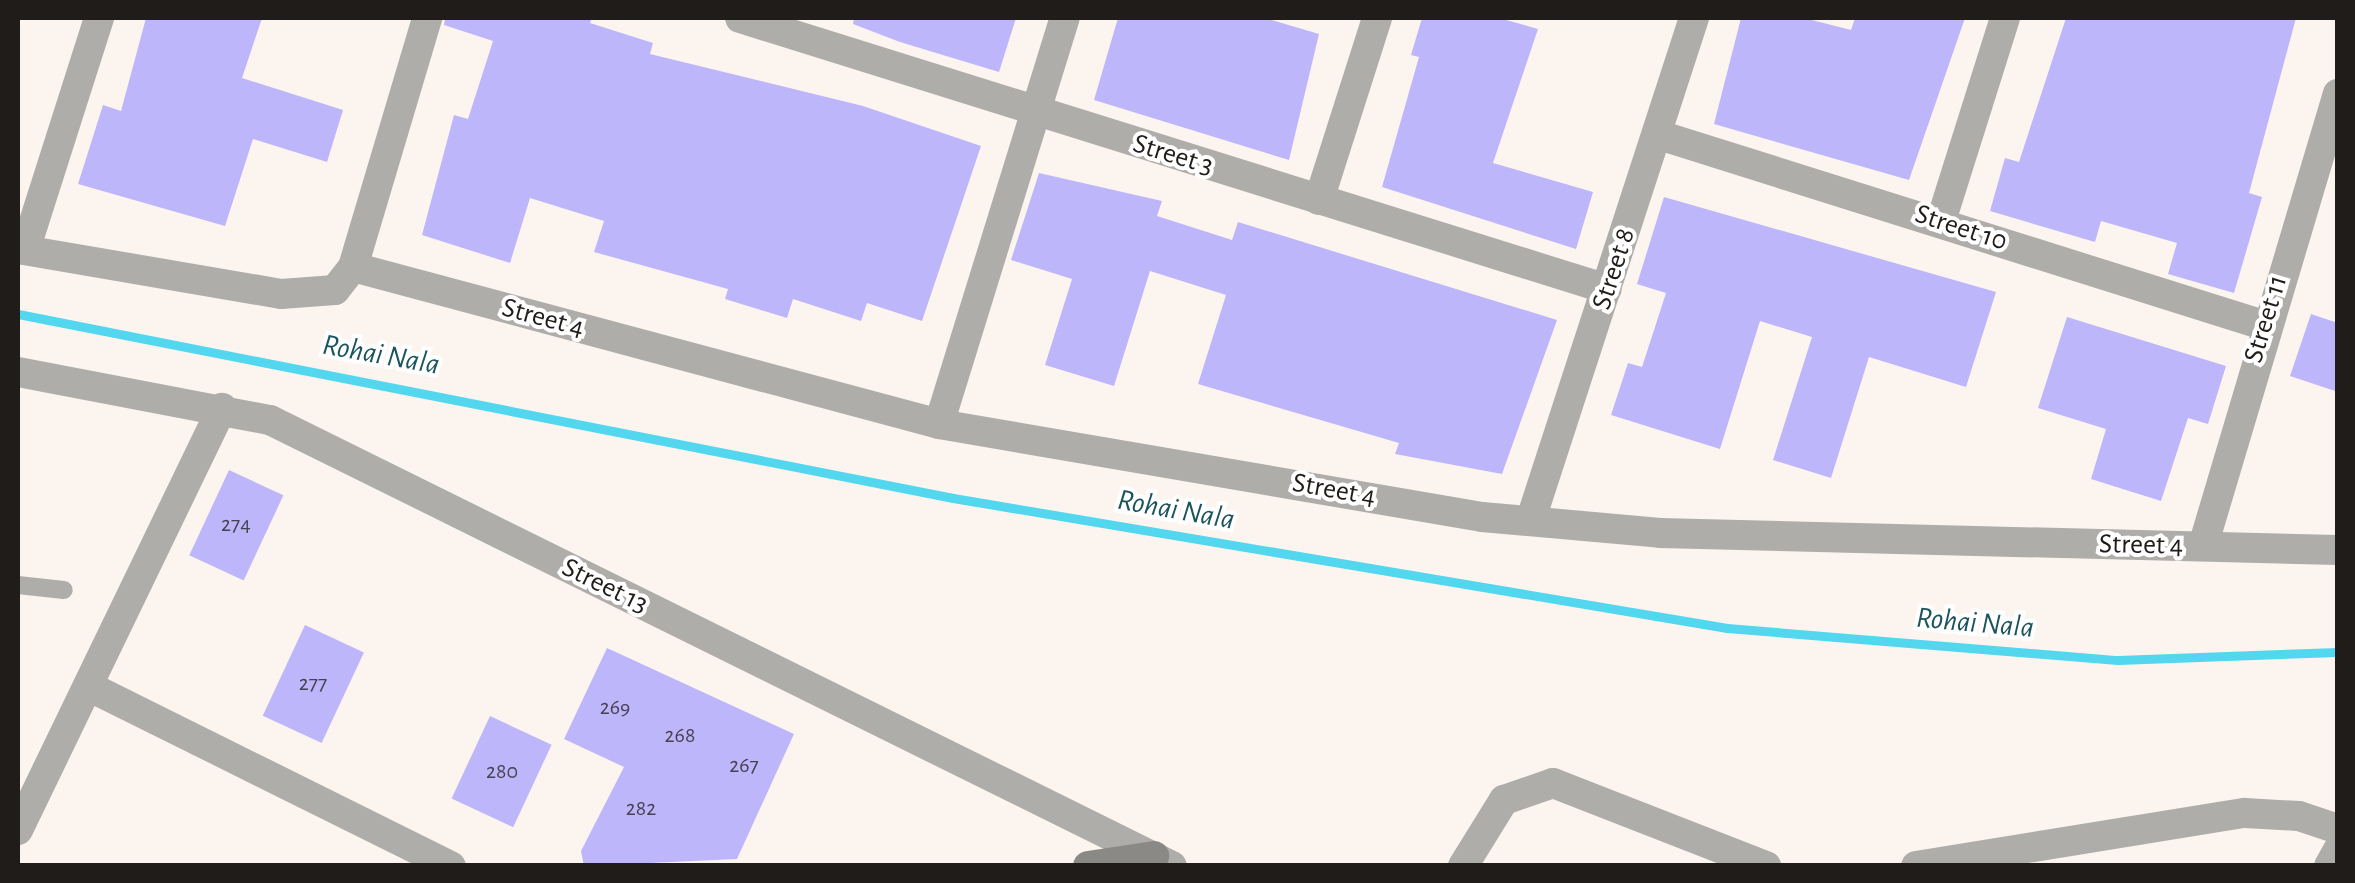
<!DOCTYPE html>
<style>
body{margin:0}
#map{position:relative;width:2355px;height:883px;overflow:hidden;background:#fcf5ef;font-family:"Alegreya Sans",sans-serif}
div>[style]{position:absolute}
.stream>*{height:9px;margin:-4.5px;padding:0 4.5px;transform-origin:4.5px;border-radius:4.5px;background:#52d7ef}
.building>*{inset:0;background:#beb6fa;transform-origin:0 0}
.lane>*{height:18px;margin:-9px;padding:0 9px;transform-origin:9px;border-radius:9px;background:#aeadaa}
.street>*{height:30px;margin:-15px;padding:0 15px;transform-origin:15px;border-radius:15px;background:#aeadaa}
.secondary>*{height:30px;margin:-15px;padding:0 15px;transform-origin:15px;border-radius:15px;background:#8b8985}
span{translate:-50% -50%;white-space:nowrap;text-align:center;line-height:1.15;-webkit-text-stroke:8px #fff;paint-order:stroke}
.number-label{font-size:22px;color:#474252}
.number-label span{-webkit-text-stroke-width:0}
.street-label{font-size:28px;color:#1f1c1a}
.water-label{font-size:30px;color:#1c545e;font-style:italic}
.frame{position:absolute;inset:0;border:20px solid #1f1c1a;pointer-events:none}
</style>
<div id="map">
<div class="stream">
<i style="left:18px;top:314px;width:953px;rotate:11.13deg"></i>
<i style="left:953px;top:498px;width:785px;rotate:9.53deg"></i>
<i style="left:1727px;top:628px;width:392px;rotate:4.7deg"></i>
<i style="left:2118px;top:660px;width:220px;rotate:-2.1deg"></i>
</div>
<div class="building">
<i style="clip-path:polygon(146px 18px,262px 18px,242px 78px,343px 110px,327px 162px,253px 139px,225px 226px,78px 184px,103px 105px,121px 111px)"></i>
<i style="clip-path:polygon(445px 18px,592px 18px,590px 23px,653px 43px,650px 54px,863px 106px,981px 146px,922px 321px,867px 303px,861px 321px,793px 299px,787px 318px,725px 299px,728px 289px,594px 252px,604px 221px,530px 198px,510px 263px,422px 235px,454px 115px,468px 119px,493px 41px,444px 25px)"></i>
<i style="clip-path:polygon(854px 18px,1016px 18px,999px 72px,900px 42px,853px 24px)"></i>
<i style="clip-path:polygon(1118px 18px,1265px 18px,1319px 34px,1289px 160px,1094px 100px)"></i>
<i style="clip-path:polygon(1422px 18px,1499px 18px,1538px 29px,1493px 163px,1593px 192px,1576px 249px,1382px 187px,1419px 57px,1411px 55px)"></i>
<i style="clip-path:polygon(1741px 18px,1804px 18px,1851px 30px,1855px 18px,1965px 18px,1909px 180px,1714px 124px)"></i>
<i style="clip-path:polygon(2066px 18px,2296px 18px,2249px 193px,2262px 197px,2234px 293px,2168px 274px,2177px 243px,2101px 221px,2095px 242px,1990px 211px,2005px 158px,2019px 162px)"></i>
<i style="clip-path:polygon(1039px 173px,1162px 201px,1157px 216px,1232px 240px,1238px 222px,1557px 320px,1502px 474px,1395px 454px,1399px 443px,1198px 384px,1226px 295px,1150px 271px,1114px 386px,1045px 365px,1072px 279px,1011px 260px)"></i>
<i style="clip-path:polygon(1664px 197px,1996px 292px,1966px 387px,1869px 357px,1831px 478px,1773px 460px,1812px 337px,1760px 321px,1720px 449px,1611px 415px,1628px 363px,1642px 367px,1666px 293px,1637px 284px)"></i>
<i style="clip-path:polygon(2311px 314px,2338px 323px,2338px 392px,2290px 376px)"></i>
<i style="clip-path:polygon(2067px 317px,2226px 366px,2208px 424px,2188px 418px,2161px 501px,2091px 479px,2106px 429px,2038px 408px)"></i>
<i style="left:229px;top:470px;width:60px;height:94px;rotate:25deg"></i>
<i style="left:305px;top:625px;width:65px;height:100px;rotate:25deg"></i>
<i style="clip-path:polygon(607px 648px,794px 734px,737px 859px,584px 866px,581px 851px,624px 767px,564px 739px)"></i>
<i style="left:490px;top:716px;width:68px;height:91px;rotate:25deg"></i>
</div>
<div class="lane">
<i style="left:18px;top:585px;width:46px;rotate:6.2deg"></i>
</div>
<div class="street">
<i style="left:740px;top:18px;width:908px;rotate:17.36deg"></i>
<i style="left:1659px;top:135px;width:633px;rotate:17.46deg"></i>
<i style="left:1319px;top:200px;width:191px;rotate:-72.3deg"></i>
<i style="left:1941px;top:221px;width:213px;rotate:-72.5deg"></i>
<i style="left:18px;top:249px;width:267px;rotate:9.7deg"></i>
<i style="left:281px;top:294px;width:54px;rotate:-4.2deg"></i>
<i style="left:335px;top:290px;width:29px;rotate:-52deg"></i>
<i style="left:353px;top:267px;width:260px;rotate:-73.4deg"></i>
<i style="left:25px;top:250px;width:244px;rotate:-72.3deg"></i>
<i style="left:353px;top:267px;width:607px;rotate:15deg"></i>
<i style="left:939px;top:424px;width:551px;rotate:9.72deg"></i>
<i style="left:1482px;top:517px;width:179px;rotate:5.1deg"></i>
<i style="left:1660px;top:533px;width:678px;rotate:1.44deg"></i>
<i style="left:18px;top:372px;width:257px;rotate:10.8deg"></i>
<i style="left:270px;top:420px;width:1006px;rotate:26.31deg"></i>
<i style="left:939px;top:424px;width:425px;rotate:-72.8deg"></i>
<i style="left:1531px;top:519px;width:527px;rotate:-71.98deg"></i>
<i style="left:2203px;top:546px;width:472px;rotate:-73.4deg"></i>
<i style="left:88px;top:686px;width:405px;rotate:26.4deg"></i>
<i style="left:18px;top:830px;width:469px;rotate:-64.2deg"></i>
<i style="left:1463px;top:866px;width:78px;rotate:-58.2deg"></i>
<i style="left:1504px;top:800px;width:52px;rotate:-19.1deg"></i>
<i style="left:1553px;top:783px;width:229px;rotate:21.3deg"></i>
<i style="left:1916px;top:866px;width:333px;rotate:-9.2deg"></i>
<i style="left:2245px;top:813px;width:54px;rotate:3.2deg"></i>
<i style="left:2299px;top:816px;width:41px;rotate:18.4deg"></i>
<i style="left:2329px;top:866px;width:18px;rotate:-61deg"></i>
</div>
<div class="secondary">
<i style="left:1088px;top:866px;width:67px;rotate:-8.6deg"></i>
</div>
<div class="number-label">
<span style="left:236px;top:525px">274</span>
<span style="left:313px;top:684px">277</span>
<span style="left:615px;top:708px">269</span>
<span style="left:680px;top:736px">268</span>
<span style="left:744px;top:766px">267</span>
<span style="left:502px;top:772px">280</span>
<span style="left:641px;top:809px">282</span>
</div>
<div class="street-label">
<span style="left:1173px;top:155px;rotate:17deg">Street 3</span>
<span style="left:1961px;top:228px;rotate:18deg">Street 10</span>
<span style="left:1614px;top:269px;rotate:-72deg">Street 8</span>
<span style="left:543px;top:318px;rotate:15deg">Street 4</span>
<span style="left:2266px;top:319px;rotate:-73deg">Street 11</span>
<span style="left:1334px;top:490px;rotate:10deg">Street 4</span>
<span style="left:2141px;top:545px;rotate:1deg">Street 4</span>
<span style="left:605px;top:586px;rotate:26deg">Street 13</span>
</div>
<div class="water-label">
<span style="left:381px;top:355px;rotate:10deg">Rohai Nala</span>
<span style="left:1176px;top:510px;rotate:10deg">Rohai Nala</span>
<span style="left:1975px;top:623px;rotate:5deg">Rohai Nala</span>
</div>
<div class="frame"></div>
</div>
